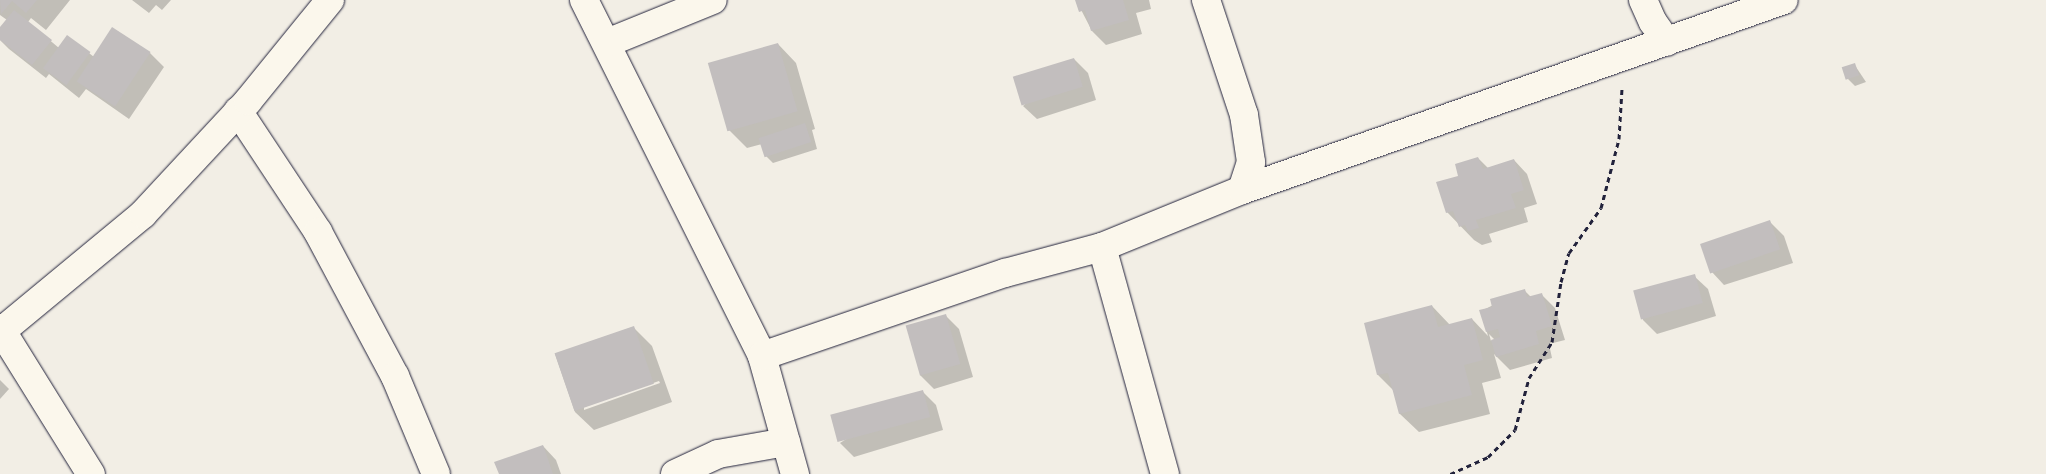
<!DOCTYPE html>
<style>
body{margin:0}
#map{position:relative;width:2046px;height:474px;overflow:hidden;background:#f2eee5;font-family:Itim,sans-serif}
div>[style]{position:absolute}
.shadow>*{inset:0;background:#0003}
.building>*{inset:0;background:#c2bebe;transform-origin:0 0}
.path>*{height:3px;margin-top:-1.5px;transform-origin:0;background:repeating-linear-gradient(90deg,#22223b 0 5px,transparent 0 9px)}
.roads{filter:drop-shadow(0 0 1px #22223b) drop-shadow(0 0 1px #22223b)}
.minor>*{height:28px;margin:-14px;padding:0 14px;transform-origin:14px;border-radius:14px;background:#fbf7ec}
span{translate:-50% -50%;white-space:nowrap;text-align:center;line-height:1.15;-webkit-text-stroke:4px #fbf7ec;paint-order:stroke}
</style>
<div id="map">
<div class="shadow">
<i style="clip-path:polygon(0 0,70px 0,46px 30px,31px 18px,28px 22px,59px 48px,89px 53px,94px 57px,150px 53px,164px 67px,129px 119px,86px 89px,79px 98px,49px 74px,46px 78px,9px 49px,0 40px,0 29px,7px 20px,0 15px)"></i>
<i style="clip-path:polygon(132px 0,171px 0,162px 10px,156px 5px,149px 13px)"></i>
<i style="clip-path:polygon(1076px 0,1149px 0,1151px 9px,1136px 13px,1142px 34px,1106px 45px,1092px 31px)"></i>
<i style="clip-path:polygon(778px 44px,796px 63px,815px 129px,812px 130px,817px 149px,773px 163px,766px 156px,762px 144px,747px 148px,729px 130px)"></i>
<i style="clip-path:polygon(1074px 59px,1088px 73px,1096px 100px,1037px 119px,1023px 106px)"></i>
<i style="clip-path:polygon(1854px 64px,1866px 82px,1855px 86px,1848px 79px)"></i>
<i style="clip-path:polygon(1478px 158px,1488px 168px,1514px 160px,1527px 174px,1537px 204px,1524px 208px,1528px 222px,1489px 234px,1492px 242px,1482px 245px,1474px 240px,1447px 212px,1460px 176px)"></i>
<i style="clip-path:polygon(1770px 222px,1784px 236px,1793px 263px,1724px 285px,1711px 271px)"></i>
<i style="clip-path:polygon(1694px 276px,1708px 289px,1716px 316px,1657px 334px,1643px 320px,1636px 293px)"></i>
<i style="clip-path:polygon(evenodd,1524px 290px,1531px 297px,1542px 295px,1555px 308px,1565px 340px,1549px 344px,1552px 358px,1510px 370px,1494px 354px,1501px 378px,1482px 383px,1490px 414px,1419px 432px,1400px 414px,1394px 391px,1378px 375px,1365px 324px,1432px 306px,1450px 325px,1472px 319px,1488px 336px,1481px 311px,1524px 290px,1489px 334px,1495px 340px,1491px 341px,1489px 334px)"></i>
<i style="clip-path:polygon(945px 315px,959px 329px,973px 377px,934px 389px,920px 375px)"></i>
<i style="clip-path:polygon(evenodd,633px 327px,652px 346px,672px 402px,594px 430px,575px 412px,555px 354px,633px 327px,659px 381px,660px 383px,584px 410px,584px 407px,659px 381px)"></i>
<i style="clip-path:polygon(0 380px,9px 389px,0 399px)"></i>
<i style="clip-path:polygon(922px 391px,936px 405px,943px 430px,854px 457px,840px 443px)"></i>
<i style="clip-path:polygon(543px 446px,556px 460px,561px 474px,500px 474px)"></i>
</div>
<div class="building">
<i style="clip-path:polygon(0 0,37px 0,26px 13px,12px 1px,1px 14px)"></i>
<i style="clip-path:polygon(1075px 0,1123px 0,1129px 20px,1091px 31px,1085px 10px,1079px 12px)"></i>
<i style="clip-path:polygon(14px 10px,52px 40px,32px 65px,0 40px,0 27px)"></i>
<i style="left:112px;top:27px;width:46px;height:65px;rotate:33deg"></i>
<i style="left:67px;top:35px;width:29px;height:41px;rotate:36deg"></i>
<i style="left:778px;top:43px;width:71px;height:73px;rotate:74deg"></i>
<i style="left:1074px;top:58px;width:30px;height:64px;rotate:73deg"></i>
<i style="left:1855px;top:63px;width:13px;height:14px;rotate:72deg"></i>
<i style="left:805px;top:123px;width:20px;height:49px;rotate:72deg"></i>
<i style="clip-path:polygon(1478px 157px,1483px 169px,1514px 159px,1524px 190px,1511px 194px,1516px 208px,1476px 220px,1479px 228px,1468px 231px,1465px 225px,1459px 227px,1453px 211px,1446px 213px,1436px 182px,1458px 176px,1455px 164px)"></i>
<i style="left:1770px;top:220px;width:31px;height:74px;rotate:71deg"></i>
<i style="left:1695px;top:274px;width:30px;height:64px;rotate:75deg"></i>
<i style="clip-path:polygon(1525px 289px,1527px 297px,1542px 293px,1552px 326px,1536px 331px,1539px 344px,1496px 357px,1491px 340px,1500px 337px,1498px 329px,1486px 332px,1479px 310px,1492px 307px,1490px 299px)"></i>
<i style="clip-path:polygon(1432px 305px,1438px 327px,1472px 318px,1483px 360px,1464px 365px,1472px 395px,1399px 414px,1388px 373px,1377px 375px,1364px 323px)"></i>
<i style="left:946px;top:314px;width:52px;height:42px;rotate:74deg"></i>
<i style="left:634px;top:326px;width:61px;height:84px;rotate:71deg"></i>
<i style="left:923px;top:390px;width:28px;height:96px;rotate:75deg"></i>
<i style="clip-path:polygon(543px 445px,553px 474px,499px 474px,494px 462px)"></i>
</div>
<div class="path">
<i style="left:1450px;top:474px;width:42px;rotate:-24.1deg"></i>
<i style="left:1488px;top:457px;width:38px;rotate:-45deg"></i>
<i style="left:1515px;top:430px;width:54px;rotate:-74.9deg"></i>
<i style="left:1529px;top:378px;width:43px;rotate:-57.4deg"></i>
<i style="left:1552px;top:342px;width:61px;rotate:-81.5deg"></i>
<i style="left:1561px;top:282px;width:30px;rotate:-75deg"></i>
<i style="left:1569px;top:253px;width:55px;rotate:-54.6deg"></i>
<i style="left:1601px;top:208px;width:71px;rotate:-75.4deg"></i>
<i style="left:1619px;top:139px;width:51px;rotate:-86.6deg"></i>
</div>
<div class="roads">
<div class="minor">
<i style="left:584px;top:0;width:398px;rotate:63.4deg"></i>
<i style="left:762px;top:356px;width:123px;rotate:74.4deg"></i>
<i style="left:1206px;top:0;width:121px;rotate:71.7deg"></i>
<i style="left:1244px;top:115px;width:48px;rotate:81.5deg"></i>
<i style="left:1251px;top:162px;width:29px;rotate:108deg"></i>
<i style="left:1643px;top:0;width:24px;rotate:66deg"></i>
<i style="left:1653px;top:22px;width:24px;rotate:55deg"></i>
<i style="left:607px;top:43px;width:114px;rotate:-22.1deg"></i>
<i style="left:238px;top:111px;width:145px;rotate:56.5deg"></i>
<i style="left:318px;top:232px;width:163px;rotate:61.9deg"></i>
<i style="left:395px;top:376px;width:106px;rotate:67.3deg"></i>
<i style="left:1102px;top:247px;width:236px;rotate:74.5deg"></i>
<i style="left:0;top:328px;width:172px;rotate:58.1deg"></i>
<i style="left:3px;top:330px;width:182px;rotate:-39.6deg"></i>
<i style="left:143px;top:214px;width:154px;rotate:-47.1deg"></i>
<i style="left:248px;top:101px;width:130px;rotate:-50.9deg"></i>
<i style="left:762px;top:356px;width:257px;rotate:-18.9deg"></i>
<i style="left:1005px;top:273px;width:100px;rotate:-15deg"></i>
<i style="left:1102px;top:247px;width:151px;rotate:-22.2deg"></i>
<i style="left:1242px;top:190px;width:574px;rotate:-19.32deg"></i>
<i style="left:675px;top:474px;width:47px;rotate:-24.9deg"></i>
<i style="left:718px;top:454px;width:69px;rotate:-10deg"></i>
</div>
</div>
</div>
